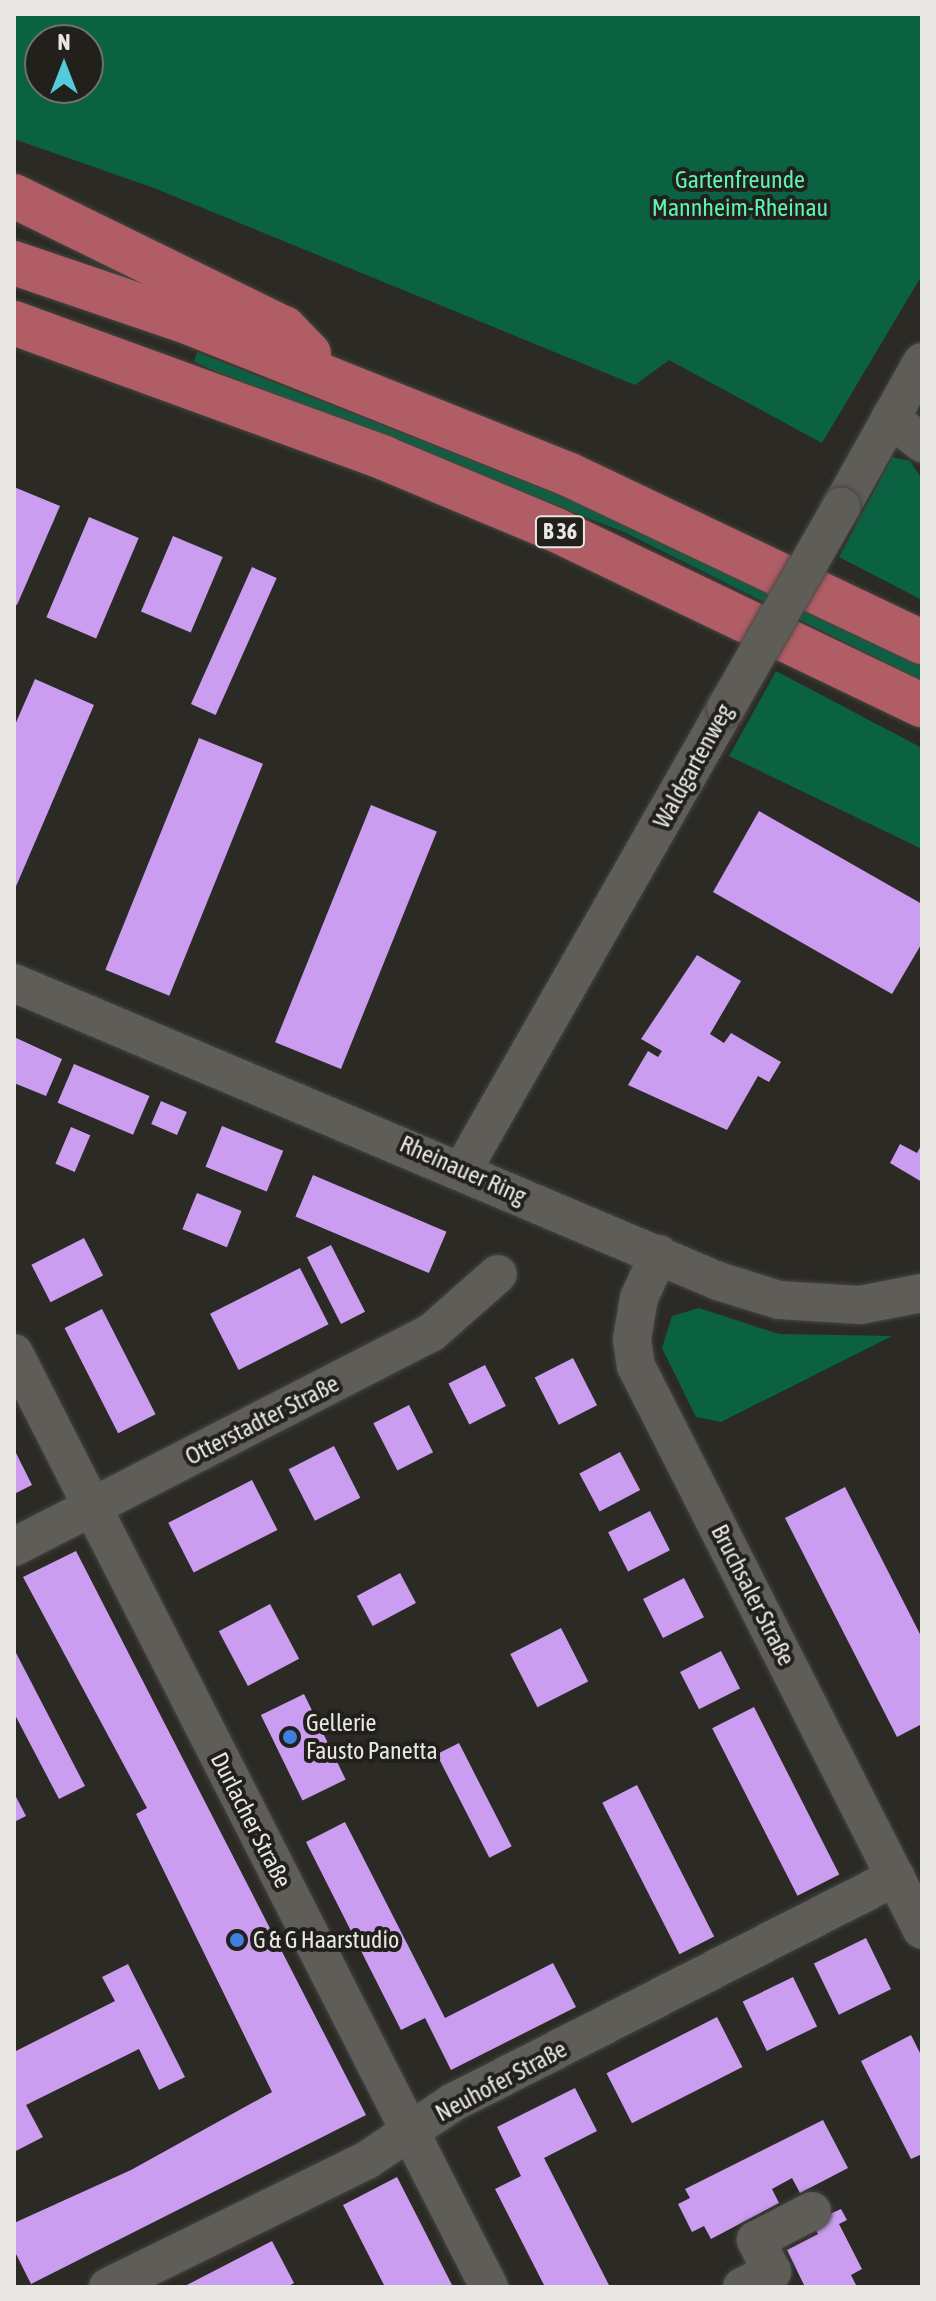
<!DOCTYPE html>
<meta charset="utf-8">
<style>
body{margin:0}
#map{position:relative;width:936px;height:2301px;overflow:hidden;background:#2b2a25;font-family:"Asap Condensed",sans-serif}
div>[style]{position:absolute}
.green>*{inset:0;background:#0a6243}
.building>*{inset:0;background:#ca9df0;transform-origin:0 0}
.roads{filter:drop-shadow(0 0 2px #464541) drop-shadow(0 0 2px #464541)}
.minor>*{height:38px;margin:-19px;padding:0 19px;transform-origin:19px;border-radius:19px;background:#5f5d58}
.trunk>*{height:44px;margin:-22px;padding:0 22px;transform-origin:22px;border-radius:22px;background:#b05d65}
.bridges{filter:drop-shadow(0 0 2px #464541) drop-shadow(0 0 2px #464541)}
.minor-bridge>*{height:38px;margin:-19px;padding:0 19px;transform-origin:19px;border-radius:19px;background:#5f5d58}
.dots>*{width:22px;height:22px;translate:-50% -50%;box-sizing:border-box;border:4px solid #21201b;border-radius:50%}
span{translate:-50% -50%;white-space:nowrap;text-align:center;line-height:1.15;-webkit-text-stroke:8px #21201b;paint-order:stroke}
.shield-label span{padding:2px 6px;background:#21201b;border:2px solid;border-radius:6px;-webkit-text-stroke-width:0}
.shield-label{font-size:22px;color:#e8e7e4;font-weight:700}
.park-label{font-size:24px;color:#5df3b5}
.street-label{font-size:24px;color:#e8e7e4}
.poi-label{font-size:24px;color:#e8e7e4}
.left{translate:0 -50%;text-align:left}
.frame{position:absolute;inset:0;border:16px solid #e8e7e4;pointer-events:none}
.north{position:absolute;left:24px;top:24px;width:80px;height:80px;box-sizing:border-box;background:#21201b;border:2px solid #71706b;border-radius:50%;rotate:0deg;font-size:22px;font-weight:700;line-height:32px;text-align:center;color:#e8e7e4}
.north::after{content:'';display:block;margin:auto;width:28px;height:36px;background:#53cbda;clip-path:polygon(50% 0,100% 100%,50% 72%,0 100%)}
</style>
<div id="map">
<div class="green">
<i style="clip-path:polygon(evenodd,14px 14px,922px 14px,922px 275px,822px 443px,669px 360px,635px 385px,154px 188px,14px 139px,14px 14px,40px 40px,88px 40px,88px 88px,40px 88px,40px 40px)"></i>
<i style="clip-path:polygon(197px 352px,599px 510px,807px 603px,922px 665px,922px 681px,626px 533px,212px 370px,194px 361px)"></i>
<i style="clip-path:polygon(892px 457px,910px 461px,922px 479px,922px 600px,839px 557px)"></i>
<i style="clip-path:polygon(776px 671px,922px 748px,922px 849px,729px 756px)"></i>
<i style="clip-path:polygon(699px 1308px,779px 1334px,892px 1336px,721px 1422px,696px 1417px,662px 1348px,672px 1316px)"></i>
</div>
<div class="building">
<i style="clip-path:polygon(14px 487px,60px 506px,17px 605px,14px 604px)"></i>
<i style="left:89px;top:517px;width:54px;height:109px;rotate:23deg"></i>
<i style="left:173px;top:536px;width:54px;height:82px;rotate:23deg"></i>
<i style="left:252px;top:567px;width:27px;height:150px;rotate:24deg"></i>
<i style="clip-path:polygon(35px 679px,94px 705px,14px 891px,14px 727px)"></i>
<i style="left:199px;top:738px;width:69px;height:250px;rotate:22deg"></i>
<i style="left:371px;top:805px;width:71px;height:256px;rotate:22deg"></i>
<i style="clip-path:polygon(759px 811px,922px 904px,922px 943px,892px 994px,713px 892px)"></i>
<i style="clip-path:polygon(697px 955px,741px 981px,710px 1034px,724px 1043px,731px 1033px,781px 1062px,769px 1082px,758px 1076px,727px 1130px,628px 1085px,648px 1051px,658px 1057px,662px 1051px,641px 1039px)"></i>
<i style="clip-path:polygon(14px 1037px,62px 1059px,46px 1096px,14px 1083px)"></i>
<i style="left:74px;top:1064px;width:82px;height:42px;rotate:23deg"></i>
<i style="left:161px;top:1101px;width:28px;height:25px;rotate:23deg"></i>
<i style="left:222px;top:1126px;width:66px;height:44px;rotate:22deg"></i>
<i style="left:71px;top:1127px;width:21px;height:40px;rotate:23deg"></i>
<i style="clip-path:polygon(900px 1144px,917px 1153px,922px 1144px,922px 1182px,890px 1163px)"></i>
<i style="left:313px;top:1175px;width:145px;height:45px;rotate:23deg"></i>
<i style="left:197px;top:1193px;width:48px;height:39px;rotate:22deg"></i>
<i style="left:84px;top:1238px;width:42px;height:59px;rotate:63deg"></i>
<i style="left:331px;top:1245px;width:75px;height:27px;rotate:63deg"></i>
<i style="left:300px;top:1268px;width:63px;height:101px;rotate:63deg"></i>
<i style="left:102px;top:1309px;width:118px;height:42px;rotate:63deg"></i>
<i style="left:573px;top:1358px;width:53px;height:43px;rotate:63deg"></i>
<i style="left:485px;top:1365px;width:46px;height:41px;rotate:63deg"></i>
<i style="left:409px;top:1405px;width:53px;height:40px;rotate:63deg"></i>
<i style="left:334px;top:1446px;width:58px;height:51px;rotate:63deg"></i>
<i style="clip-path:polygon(14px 1449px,32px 1485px,14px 1494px)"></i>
<i style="left:620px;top:1452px;width:43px;height:46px;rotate:62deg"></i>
<i style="left:252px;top:1480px;width:56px;height:94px;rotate:63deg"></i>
<i style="clip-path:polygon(845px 1487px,922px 1638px,922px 1724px,897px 1737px,785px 1518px)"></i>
<i style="left:650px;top:1511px;width:44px;height:47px;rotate:63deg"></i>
<i style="clip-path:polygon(76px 1551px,366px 2115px,31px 2284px,14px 2250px,14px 2223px,131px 2170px,272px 2092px,136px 1814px,147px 1808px,23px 1577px)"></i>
<i style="left:400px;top:1573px;width:34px;height:49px;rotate:62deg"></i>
<i style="left:684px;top:1578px;width:44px;height:46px;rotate:63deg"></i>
<i style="left:270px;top:1604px;width:62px;height:58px;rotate:62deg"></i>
<i style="left:561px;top:1628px;width:60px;height:57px;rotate:63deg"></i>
<i style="clip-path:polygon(14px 1649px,85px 1786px,59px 1799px,14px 1713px)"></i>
<i style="left:721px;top:1651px;width:42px;height:46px;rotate:63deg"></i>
<i style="left:304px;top:1694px;width:95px;height:48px;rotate:64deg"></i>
<i style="left:754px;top:1707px;width:188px;height:47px;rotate:63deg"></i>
<i style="left:459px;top:1743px;width:116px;height:25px;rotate:63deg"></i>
<i style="left:637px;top:1785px;width:170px;height:39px;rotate:63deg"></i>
<i style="clip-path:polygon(14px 1793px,26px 1816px,14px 1822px)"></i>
<i style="clip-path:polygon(345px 1822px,445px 2018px,553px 1963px,576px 2007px,451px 2070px,425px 2018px,401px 2030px,306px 1842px)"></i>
<i style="left:866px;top:1938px;width:57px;height:58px;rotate:64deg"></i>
<i style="clip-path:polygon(128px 1964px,185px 2077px,159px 2090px,139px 2049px,26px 2105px,43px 2137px,14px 2152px,14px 2052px,115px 2001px,102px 1977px)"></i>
<i style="left:793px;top:1977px;width:55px;height:56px;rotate:64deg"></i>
<i style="left:717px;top:2017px;width:56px;height:124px;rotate:63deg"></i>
<i style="clip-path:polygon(911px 2035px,922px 2057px,922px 2154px,911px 2159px,861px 2061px)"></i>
<i style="clip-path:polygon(575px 2088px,597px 2131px,544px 2158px,610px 2287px,545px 2287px,495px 2189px,521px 2176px,497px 2127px)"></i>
<i style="clip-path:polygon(823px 2120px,848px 2168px,800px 2193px,792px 2178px,772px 2189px,779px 2203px,711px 2239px,704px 2226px,692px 2232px,678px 2204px,690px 2198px,685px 2189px)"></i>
<i style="clip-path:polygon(397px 2177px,419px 2220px,453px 2287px,385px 2287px,365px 2248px,343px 2205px)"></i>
<i style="clip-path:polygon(841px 2209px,847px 2220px,839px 2224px,862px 2269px,851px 2275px,857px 2287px,805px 2287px,787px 2250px,818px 2234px,812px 2222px)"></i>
<i style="clip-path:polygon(272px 2241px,294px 2283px,287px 2287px,183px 2287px)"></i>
</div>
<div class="roads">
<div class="minor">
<i style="left:890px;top:418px;width:41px;rotate:38deg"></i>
<i style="left:841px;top:507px;width:166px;rotate:-60.8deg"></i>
<i style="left:14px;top:983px;width:764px;rotate:22.94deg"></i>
<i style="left:718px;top:1281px;width:64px;rotate:17.3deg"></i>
<i style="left:779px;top:1300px;width:81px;rotate:3.5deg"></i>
<i style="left:860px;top:1305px;width:63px;rotate:-11deg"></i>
<i style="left:463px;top:1169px;width:531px;rotate:-60.3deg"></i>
<i style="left:659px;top:1254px;width:48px;rotate:114.4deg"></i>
<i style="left:639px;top:1298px;width:42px;rotate:99.7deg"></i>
<i style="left:632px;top:1339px;width:27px;rotate:82deg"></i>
<i style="left:636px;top:1366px;width:632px;rotate:63.11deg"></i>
<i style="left:14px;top:1353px;width:1048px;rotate:63.04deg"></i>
<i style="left:14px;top:1547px;width:469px;rotate:-27.2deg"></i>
<i style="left:431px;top:1333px;width:89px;rotate:-41.4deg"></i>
<i style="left:108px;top:2287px;width:288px;rotate:-26.1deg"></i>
<i style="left:367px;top:2160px;width:102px;rotate:-33.8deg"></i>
<i style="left:452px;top:2103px;width:498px;rotate:-27deg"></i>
<i style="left:742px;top:2287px;width:34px;rotate:-27deg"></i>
<i style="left:772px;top:2272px;width:36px;rotate:-117deg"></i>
<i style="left:756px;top:2240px;width:63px;rotate:-27.4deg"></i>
</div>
<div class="trunk">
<i style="left:14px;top:196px;width:301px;rotate:26.1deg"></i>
<i style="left:284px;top:328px;width:36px;rotate:46deg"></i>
<i style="left:14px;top:263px;width:186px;rotate:18.8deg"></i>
<i style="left:190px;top:323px;width:409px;rotate:21.8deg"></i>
<i style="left:570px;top:475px;width:390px;rotate:25.4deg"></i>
<i style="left:14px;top:323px;width:394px;rotate:20deg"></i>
<i style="left:384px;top:458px;width:186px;rotate:22.7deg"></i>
<i style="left:556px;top:530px;width:406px;rotate:25.6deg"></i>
</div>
</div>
<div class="bridges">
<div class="minor-bridge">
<i style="left:726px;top:708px;width:232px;rotate:-60.2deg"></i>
</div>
</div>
<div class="dots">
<i style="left:290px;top:1737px;background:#3f7fe0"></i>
<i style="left:237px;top:1940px;background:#3f7fe0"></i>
</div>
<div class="shield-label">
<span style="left:560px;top:532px">B 36</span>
</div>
<div class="park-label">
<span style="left:740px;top:194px">Gartenfreunde<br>Mannheim-Rheinau</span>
</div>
<div class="street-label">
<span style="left:693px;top:766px;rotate:-61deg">Waldgartenweg</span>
<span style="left:463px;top:1170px;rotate:24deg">Rheinauer Ring</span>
<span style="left:262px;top:1420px;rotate:-27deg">Otterstadter Straße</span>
<span style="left:753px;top:1595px;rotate:63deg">Bruchsaler Straße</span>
<span style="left:251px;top:1820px;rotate:63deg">Durlacher Straße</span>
<span style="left:501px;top:2081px;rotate:-28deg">Neuhofer Straße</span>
</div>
<div class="poi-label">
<span class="left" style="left:306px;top:1737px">Gellerie<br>Fausto Panetta</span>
<span class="left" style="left:253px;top:1940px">G &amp; G Haarstudio</span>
</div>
<div class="frame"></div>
<div class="north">N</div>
</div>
